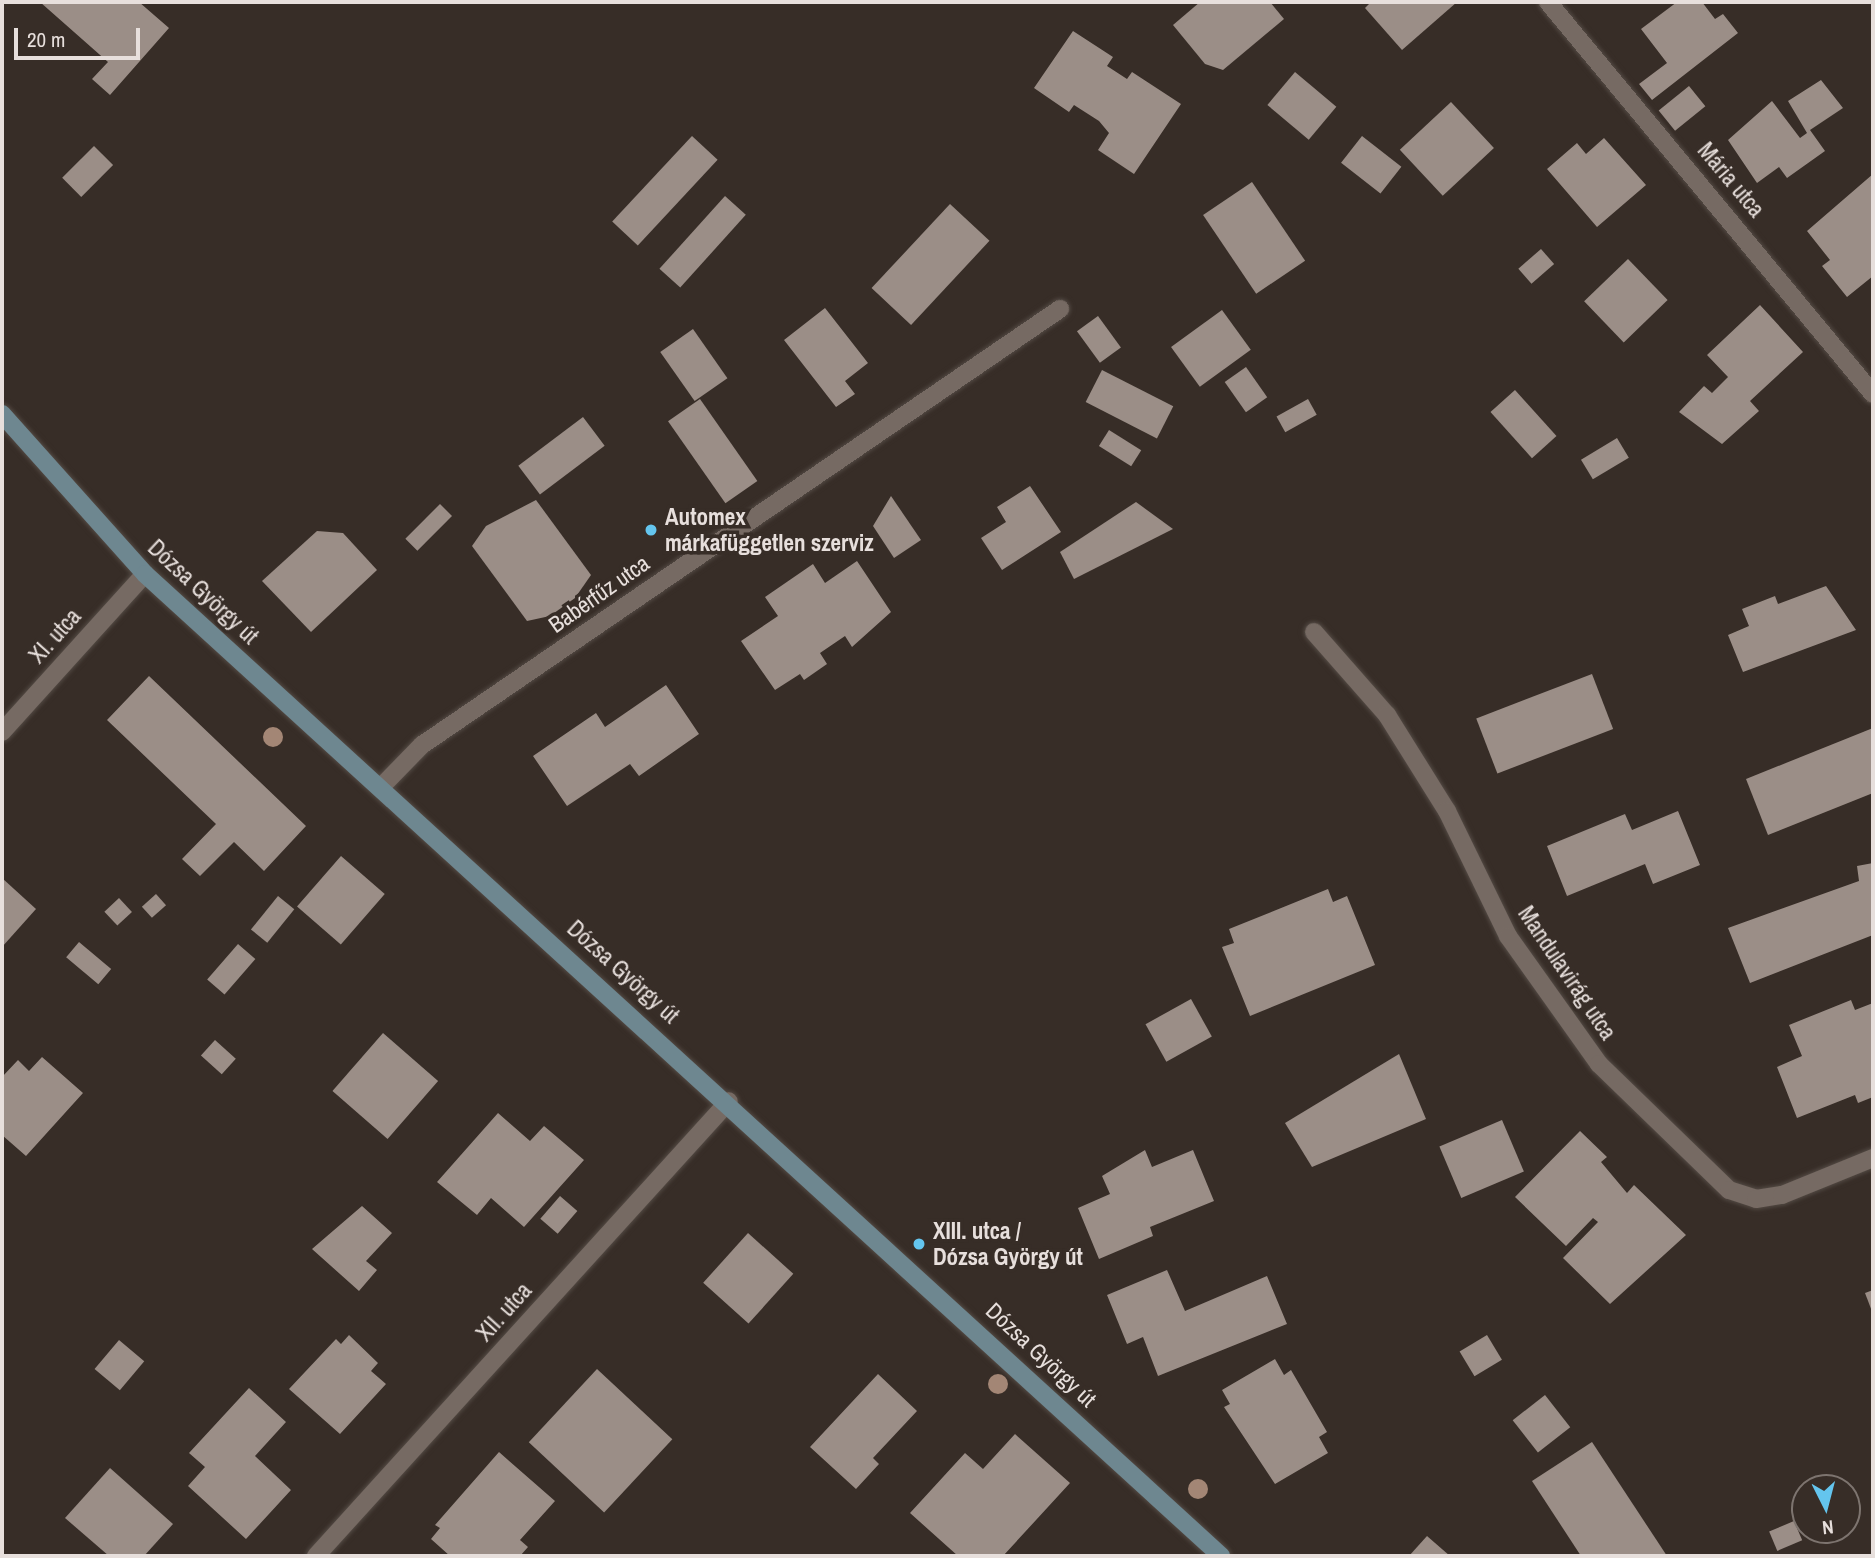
<!DOCTYPE html>
<meta charset="utf-8">
<style>
body{margin:0}
#map{position:relative;width:1875px;height:1558px;overflow:hidden;background:#372d27;font-family:"Archivo Narrow",sans-serif}
div>[style]{position:absolute}
.building>*{inset:0;background:#9b8e87;transform-origin:0 0}
.roads{filter:drop-shadow(0 0 2px #534a44) drop-shadow(0 0 2px #534a44)}
.street>*{height:18px;margin:-9px;padding:0 9px;transform-origin:9px;border-radius:9px;background:#766a63}
.secondary>*{height:18px;margin:-9px;padding:0 9px;transform-origin:9px;border-radius:9px;background:#6e8790}
.trees>*{width:20px;height:20px;margin:-10px;border-radius:50%;background:#a38675}
.dots>*{width:19px;height:19px;translate:-50% -50%;box-sizing:border-box;border:4px solid #372d27;border-radius:50%}
span{translate:-50% -50%;white-space:nowrap;text-align:center;line-height:1.15;-webkit-text-stroke:7px #372d27;paint-order:stroke}
.street-label{font-size:23px;color:#e7dfdc}
.poi-label{font-size:23px;color:#e7dfdc;font-weight:700}
.left{translate:0 -50%;text-align:left}
.frame{position:absolute;inset:0;border:4px solid #e7dfdc;pointer-events:none}
.north{position:absolute;left:1791px;top:1474px;width:70px;height:70px;box-sizing:border-box;background:#372d27;border:2px solid #7d746f;border-radius:50%;rotate:174deg;font-size:19px;font-weight:700;line-height:28px;text-align:center;color:#e7dfdc}
.north::after{content:'';display:block;margin:auto;width:24px;height:32px;background:#64c5ee;clip-path:polygon(50% 0,100% 100%,50% 72%,0 100%)}
.scale{position:absolute;left:14px;top:28px;width:126px;height:32px;box-sizing:border-box;border:4px solid #e7dfdc;border-top:0;padding-left:9px;font-size:21px;line-height:24px;white-space:nowrap;color:#e7dfdc;-webkit-text-stroke:5px #372d27;paint-order:stroke}
</style>
<div id="map">
<div class="building">
<i style="clip-path:polygon(40px 2px,139px 2px,169px 28px,110px 95px,92px 79px,108px 62px)"></i>
<i style="clip-path:polygon(1200px 2px,1270px 2px,1284px 19px,1223px 70px,1205px 64px,1173px 25px)"></i>
<i style="clip-path:polygon(1371px 2px,1457px 2px,1402px 50px,1365px 8px)"></i>
<i style="clip-path:polygon(1677px 2px,1702px 2px,1715px 19px,1723px 14px,1738px 33px,1652px 100px,1639px 84px,1667px 63px,1641px 29px)"></i>
<i style="clip-path:polygon(1073px 31px,1113px 57px,1107px 66px,1127px 79px,1132px 72px,1181px 104px,1134px 174px,1098px 150px,1109px 133px,1099px 121px,1074px 105px,1069px 112px,1034px 88px)"></i>
<i style="left:1295px;top:72px;width:54px;height:43px;rotate:40deg"></i>
<i style="clip-path:polygon(1821px 80px,1843px 108px,1810px 130px,1825px 151px,1787px 178px,1779px 167px,1757px 183px,1728px 140px,1772px 101px,1800px 138px,1807px 133px,1788px 101px)"></i>
<i style="left:1689px;top:86px;width:26px;height:39px;rotate:51deg"></i>
<i style="left:1451px;top:102px;width:63px;height:70px;rotate:47deg"></i>
<i style="left:692px;top:136px;width:35px;height:117px;rotate:43deg"></i>
<i style="left:1362px;top:136px;width:50px;height:34px;rotate:38deg"></i>
<i style="clip-path:polygon(1604px 138px,1646px 185px,1597px 227px,1547px 169px,1577px 143px,1586px 154px)"></i>
<i style="left:94px;top:146px;width:27px;height:45px;rotate:45deg"></i>
<i style="clip-path:polygon(1873px 174px,1873px 276px,1847px 297px,1822px 266px,1830px 260px,1807px 231px)"></i>
<i style="left:1252px;top:182px;width:95px;height:59px;rotate:56deg"></i>
<i style="left:725px;top:196px;width:28px;height:98px;rotate:42deg"></i>
<i style="left:950px;top:204px;width:54px;height:115px;rotate:43deg"></i>
<i style="left:1541px;top:249px;width:20px;height:30px;rotate:49deg"></i>
<i style="left:1628px;top:259px;width:57px;height:61px;rotate:46deg"></i>
<i style="clip-path:polygon(1760px 305px,1803px 352px,1750px 401px,1759px 411px,1722px 444px,1679px 412px,1704px 386px,1712px 393px,1728px 377px,1707px 355px)"></i>
<i style="clip-path:polygon(825px 308px,868px 363px,845px 381px,855px 394px,836px 407px,784px 340px)"></i>
<i style="left:1222px;top:310px;width:49px;height:63px;rotate:54deg"></i>
<i style="left:1098px;top:316px;width:39px;height:26px;rotate:54deg"></i>
<i style="left:693px;top:329px;width:60px;height:40px;rotate:55deg"></i>
<i style="left:1246px;top:367px;width:37px;height:26px;rotate:55deg"></i>
<i style="left:1102px;top:370px;width:80px;height:36px;rotate:27deg"></i>
<i style="left:1515px;top:390px;width:62px;height:33px;rotate:48deg"></i>
<i style="left:700px;top:399px;width:100px;height:39px;rotate:55deg"></i>
<i style="left:1308px;top:399px;width:18px;height:36px;rotate:61deg"></i>
<i style="left:583px;top:417px;width:36px;height:81px;rotate:53deg"></i>
<i style="left:1109px;top:430px;width:38px;height:19px;rotate:32deg"></i>
<i style="left:1617px;top:438px;width:23px;height:42px;rotate:59deg"></i>
<i style="clip-path:polygon(1030px 486px,1061px 532px,1002px 570px,981px 538px,1006px 522px,997px 507px)"></i>
<i style="clip-path:polygon(891px 496px,921px 540px,894px 558px,873px 526px)"></i>
<i style="clip-path:polygon(536px 500px,591px 575px,575px 598px,550px 616px,527px 621px,472px 546px,486px 526px)"></i>
<i style="clip-path:polygon(1136px 502px,1173px 529px,1074px 579px,1060px 552px)"></i>
<i style="left:440px;top:504px;width:17px;height:49px;rotate:45deg"></i>
<i style="clip-path:polygon(317px 531px,343px 533px,377px 570px,311px 632px,262px 581px)"></i>
<i style="clip-path:polygon(857px 561px,891px 612px,852px 647px,845px 636px,820px 653px,827px 664px,804px 680px,800px 674px,775px 690px,741px 641px,778px 616px,765px 597px,813px 564px,825px 583px)"></i>
<i style="clip-path:polygon(1826px 586px,1856px 630px,1743px 672px,1728px 635px,1749px 626px,1742px 609px,1775px 596px,1778px 604px)"></i>
<i style="left:1592px;top:674px;width:59px;height:124px;rotate:69deg"></i>
<i style="clip-path:polygon(149px 676px,306px 826px,264px 871px,234px 842px,200px 876px,182px 859px,216px 824px,107px 720px)"></i>
<i style="clip-path:polygon(666px 685px,699px 734px,639px 776px,630px 764px,567px 806px,533px 756px,596px 713px,605px 727px)"></i>
<i style="clip-path:polygon(1873px 728px,1873px 793px,1768px 835px,1746px 779px)"></i>
<i style="clip-path:polygon(1678px 811px,1700px 865px,1653px 884px,1645px 864px,1567px 896px,1547px 846px,1625px 814px,1632px 830px)"></i>
<i style="left:341px;top:856px;width:58px;height:67px;rotate:41deg"></i>
<i style="clip-path:polygon(1873px 863px,1873px 935px,1750px 983px,1728px 928px,1859px 881px,1857px 866px)"></i>
<i style="clip-path:polygon(2px 878px,36px 909px,2px 947px)"></i>
<i style="clip-path:polygon(1328px 889px,1333px 902px,1347px 896px,1375px 965px,1250px 1016px,1222px 947px,1234px 943px,1229px 929px)"></i>
<i style="left:156px;top:894px;width:15px;height:19px;rotate:48deg"></i>
<i style="left:278px;top:896px;width:21px;height:43px;rotate:39deg"></i>
<i style="left:119px;top:898px;width:19px;height:20px;rotate:47deg"></i>
<i style="left:79px;top:942px;width:42px;height:20px;rotate:40deg"></i>
<i style="left:238px;top:944px;width:23px;height:47px;rotate:41deg"></i>
<i style="left:1191px;top:999px;width:43px;height:52px;rotate:61deg"></i>
<i style="clip-path:polygon(1851px 1000px,1855px 1010px,1873px 1003px,1873px 1097px,1858px 1103px,1855px 1095px,1797px 1118px,1777px 1067px,1802px 1056px,1789px 1025px)"></i>
<i style="left:383px;top:1033px;width:73px;height:77px;rotate:41deg"></i>
<i style="left:215px;top:1040px;width:28px;height:21px;rotate:42deg"></i>
<i style="clip-path:polygon(1399px 1054px,1426px 1119px,1312px 1167px,1285px 1123px)"></i>
<i style="clip-path:polygon(42px 1057px,83px 1093px,26px 1156px,2px 1135px,2px 1077px,18px 1060px,29px 1071px)"></i>
<i style="clip-path:polygon(498px 1113px,530px 1141px,544px 1126px,584px 1160px,524px 1227px,491px 1198px,477px 1215px,437px 1182px)"></i>
<i style="left:1502px;top:1120px;width:56px;height:68px;rotate:67deg"></i>
<i style="clip-path:polygon(1580px 1131px,1607px 1157px,1601px 1162px,1627px 1193px,1634px 1185px,1686px 1235px,1610px 1304px,1563px 1258px,1598px 1222px,1593px 1218px,1566px 1246px,1515px 1197px)"></i>
<i style="clip-path:polygon(1145px 1150px,1152px 1167px,1193px 1150px,1214px 1201px,1150px 1227px,1153px 1236px,1099px 1259px,1078px 1208px,1110px 1194px,1102px 1176px)"></i>
<i style="left:560px;top:1196px;width:23px;height:30px;rotate:41deg"></i>
<i style="clip-path:polygon(362px 1206px,392px 1233px,366px 1261px,377px 1270px,359px 1291px,312px 1249px)"></i>
<i style="left:748px;top:1233px;width:61px;height:67px;rotate:42deg"></i>
<i style="clip-path:polygon(1167px 1270px,1185px 1311px,1267px 1276px,1287px 1324px,1158px 1376px,1143px 1337px,1127px 1344px,1107px 1295px)"></i>
<i style="clip-path:polygon(1873px 1290px,1873px 1314px,1865px 1293px)"></i>
<i style="clip-path:polygon(349px 1335px,378px 1363px,371px 1371px,386px 1384px,340px 1434px,289px 1389px,336px 1339px,341px 1344px)"></i>
<i style="left:1487px;top:1335px;width:29px;height:32px;rotate:59deg"></i>
<i style="left:119px;top:1340px;width:33px;height:38px;rotate:40deg"></i>
<i style="clip-path:polygon(1275px 1359px,1284px 1375px,1291px 1370px,1327px 1432px,1319px 1437px,1328px 1453px,1275px 1484px,1224px 1407px,1230px 1404px,1222px 1390px)"></i>
<i style="left:597px;top:1369px;width:103px;height:100px;rotate:43deg"></i>
<i style="clip-path:polygon(878px 1374px,917px 1411px,873px 1458px,879px 1464px,856px 1489px,810px 1447px)"></i>
<i style="clip-path:polygon(249px 1388px,286px 1422px,255px 1456px,291px 1490px,246px 1539px,188px 1486px,205px 1467px,189px 1453px)"></i>
<i style="left:1545px;top:1395px;width:41px;height:41px;rotate:52deg"></i>
<i style="clip-path:polygon(1015px 1434px,1070px 1483px,1003px 1556px,958px 1556px,910px 1513px,965px 1453px,983px 1469px)"></i>
<i style="clip-path:polygon(1592px 1442px,1667px 1556px,1581px 1556px,1532px 1481px)"></i>
<i style="clip-path:polygon(499px 1452px,555px 1501px,520px 1540px,528px 1547px,520px 1556px,450px 1556px,431px 1539px,440px 1528px,435px 1525px)"></i>
<i style="clip-path:polygon(110px 1468px,173px 1524px,144px 1556px,109px 1556px,65px 1518px)"></i>
<i style="left:1794px;top:1521px;width:21px;height:27px;rotate:67deg"></i>
<i style="clip-path:polygon(1427px 1536px,1450px 1556px,1409px 1556px)"></i>
</div>
<div class="roads">
<div class="street">
<i style="left:1548px;top:2px;width:509px;rotate:50.34deg"></i>
<i style="left:1314px;top:632px;width:111px;rotate:48.7deg"></i>
<i style="left:1387px;top:715px;width:113px;rotate:58deg"></i>
<i style="left:1447px;top:811px;width:139px;rotate:64deg"></i>
<i style="left:1508px;top:936px;width:157px;rotate:54.6deg"></i>
<i style="left:1599px;top:1064px;width:181px;rotate:44.1deg"></i>
<i style="left:1729px;top:1190px;width:28px;rotate:18deg"></i>
<i style="left:1756px;top:1199px;width:26px;rotate:-9deg"></i>
<i style="left:1782px;top:1195px;width:98px;rotate:-22.1deg"></i>
<i style="left:2px;top:732px;width:213px;rotate:-47.9deg"></i>
<i style="left:381px;top:787px;width:59px;rotate:-45.7deg"></i>
<i style="left:422px;top:745px;width:773px;rotate:-34.35deg"></i>
<i style="left:316px;top:1556px;width:614px;rotate:-47.77deg"></i>
</div>
<div class="secondary">
<i style="left:2px;top:414px;width:215px;rotate:48.2deg"></i>
<i style="left:145px;top:574px;width:1457px;rotate:42.38deg"></i>
</div>
</div>
<div class="trees">
<i style="left:273px;top:737px"></i>
<i style="left:998px;top:1384px"></i>
<i style="left:1198px;top:1489px"></i>
</div>
<div class="dots">
<i style="left:651px;top:530px;background:#64c5ee"></i>
<i style="left:919px;top:1244px;background:#64c5ee"></i>
</div>
<div class="street-label">
<span style="left:1731px;top:180px;rotate:50deg">Mária utca</span>
<span style="left:203px;top:592px;rotate:43deg">Dózsa György út</span>
<span style="left:599px;top:594px;rotate:-35deg">Babérfűz utca</span>
<span style="left:55px;top:636px;rotate:-48deg">XI. utca</span>
<span style="left:623px;top:972px;rotate:42deg">Dózsa György út</span>
<span style="left:1567px;top:973px;rotate:56deg">Mandulavirág utca</span>
<span style="left:504px;top:1312px;rotate:-48deg">XII. utca</span>
<span style="left:1041px;top:1355px;rotate:43deg">Dózsa György út</span>
</div>
<div class="poi-label">
<span class="left" style="left:665px;top:530px">Automex<br>márkafüggetlen szerviz</span>
<span class="left" style="left:933px;top:1244px">XIII. utca /<br>Dózsa György út</span>
</div>
<div class="frame"></div>
<div class="north">N</div>
<div class="scale">20 m</div>
</div>
